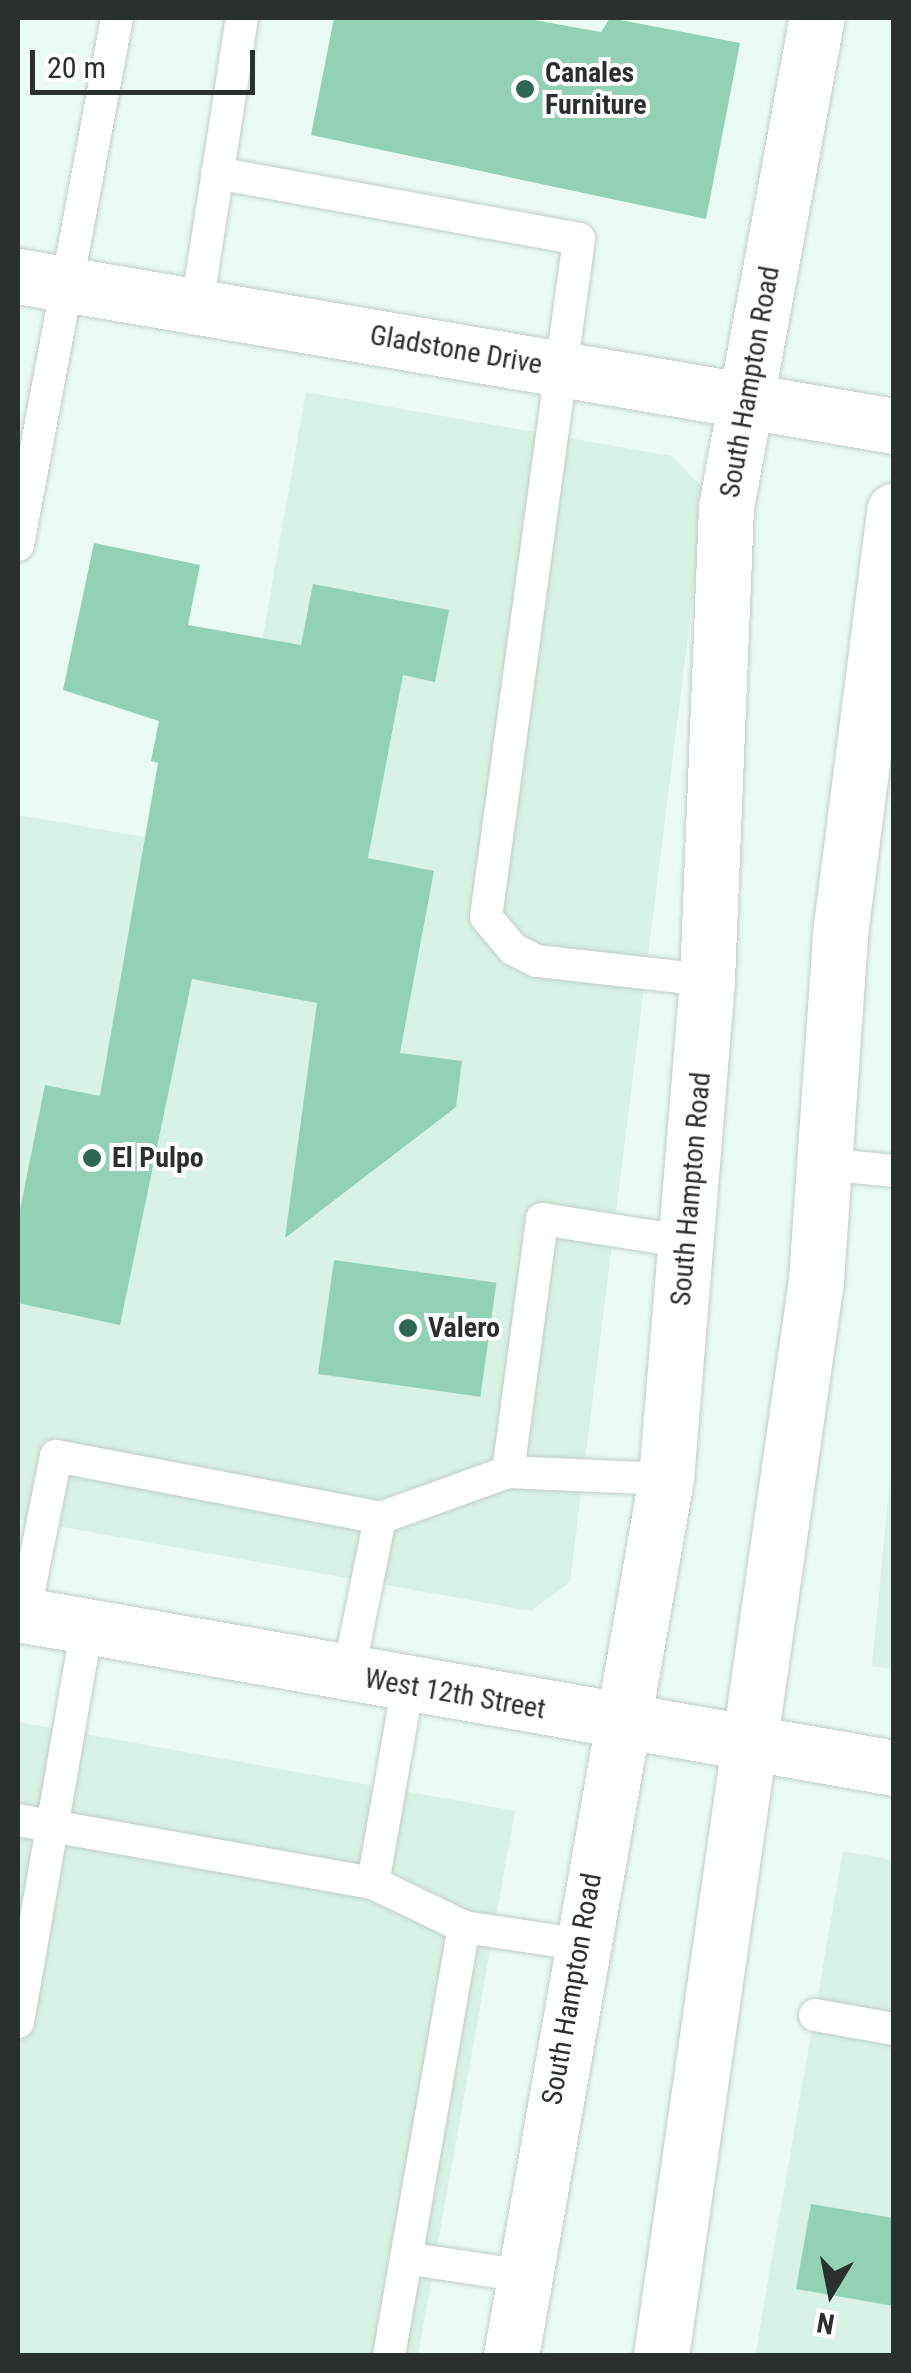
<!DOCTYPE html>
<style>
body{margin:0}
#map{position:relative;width:911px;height:2373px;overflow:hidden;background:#eafbf3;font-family:"Roboto Condensed",sans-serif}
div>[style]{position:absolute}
.built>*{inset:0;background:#d9f2e6}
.building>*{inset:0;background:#93d1b6;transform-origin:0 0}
.roads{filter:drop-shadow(0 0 2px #bfcfc7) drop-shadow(0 0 2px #bfcfc7)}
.service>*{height:32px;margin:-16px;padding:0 16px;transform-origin:16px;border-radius:16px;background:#fff}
.minor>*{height:55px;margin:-27.5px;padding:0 27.5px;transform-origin:27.5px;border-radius:27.5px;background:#fff}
.tertiary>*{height:55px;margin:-27.5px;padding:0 27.5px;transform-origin:27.5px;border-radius:27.5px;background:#fff}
.secondary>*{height:55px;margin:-27.5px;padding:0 27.5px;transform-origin:27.5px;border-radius:27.5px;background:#fff}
.dots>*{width:28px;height:28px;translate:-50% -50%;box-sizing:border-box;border:5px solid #fff;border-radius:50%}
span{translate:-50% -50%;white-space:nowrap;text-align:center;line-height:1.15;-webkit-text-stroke:8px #fff;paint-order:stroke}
.poi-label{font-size:28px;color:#2a302d;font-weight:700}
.left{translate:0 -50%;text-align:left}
.street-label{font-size:28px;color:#2a302d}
.frame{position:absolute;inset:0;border:20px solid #2a302d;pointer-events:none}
.north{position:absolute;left:781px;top:2243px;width:100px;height:100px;-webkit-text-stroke:8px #fff;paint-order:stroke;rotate:190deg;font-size:28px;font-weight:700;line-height:40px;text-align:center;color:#2a302d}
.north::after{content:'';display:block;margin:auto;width:35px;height:45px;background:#2a302d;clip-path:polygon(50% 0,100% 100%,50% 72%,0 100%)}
.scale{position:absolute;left:30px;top:50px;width:225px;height:45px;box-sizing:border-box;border:5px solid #2a302d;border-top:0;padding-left:12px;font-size:30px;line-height:35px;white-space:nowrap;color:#2a302d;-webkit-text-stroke:8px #fff;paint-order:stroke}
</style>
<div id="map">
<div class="built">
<i style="clip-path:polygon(306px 392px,672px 456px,706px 491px,570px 1582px,531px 1611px,18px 1519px,18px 815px,225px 851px)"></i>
<i style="clip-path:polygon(893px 1447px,893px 1669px,872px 1666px)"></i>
<i style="clip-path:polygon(18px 1722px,515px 1811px,418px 2355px,18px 2355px)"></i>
<i style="clip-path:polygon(843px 1851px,893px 1860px,893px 2355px,755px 2356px)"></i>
</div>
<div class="building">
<i style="clip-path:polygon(334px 18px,523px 18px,601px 32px,610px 18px,740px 43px,706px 219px,311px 135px)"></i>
<i style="clip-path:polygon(94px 543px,200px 565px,188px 625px,301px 645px,313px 584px,449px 610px,435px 682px,403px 675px,368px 858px,434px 871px,400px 1053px,462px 1061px,456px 1107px,285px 1238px,317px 1003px,192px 979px,120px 1325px,18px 1303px,18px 1220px,45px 1085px,100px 1096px,158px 763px,151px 761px,159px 721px,63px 690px)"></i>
<i style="left:334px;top:1260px;width:164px;height:115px;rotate:8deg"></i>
<i style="clip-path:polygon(811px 2204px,894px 2218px,894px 2306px,796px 2289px)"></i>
</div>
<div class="roads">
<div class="service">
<i style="left:217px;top:173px;width:368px;rotate:10.3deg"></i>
<i style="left:579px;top:239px;width:684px;rotate:97.81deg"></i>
<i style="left:486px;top:917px;width:42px;rotate:49.8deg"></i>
<i style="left:513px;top:949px;width:27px;rotate:27deg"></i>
<i style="left:537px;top:961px;width:171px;rotate:6.4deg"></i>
<i style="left:197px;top:305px;width:291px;rotate:-81.1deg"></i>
<i style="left:18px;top:545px;width:536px;rotate:-79.36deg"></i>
<i style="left:825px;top:1164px;width:69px;rotate:5.8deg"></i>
<i style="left:508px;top:1472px;width:255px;rotate:-82.3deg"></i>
<i style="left:542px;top:1219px;width:148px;rotate:9deg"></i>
<i style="left:380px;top:1518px;width:136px;rotate:-19.8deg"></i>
<i style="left:508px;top:1472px;width:158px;rotate:2.5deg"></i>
<i style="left:24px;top:1615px;width:162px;rotate:-78.6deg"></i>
<i style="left:56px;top:1456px;width:330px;rotate:10.8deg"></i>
<i style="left:380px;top:1518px;width:160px;rotate:101.5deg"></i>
<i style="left:18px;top:1820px;width:361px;rotate:10.1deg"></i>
<i style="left:373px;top:1883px;width:101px;rotate:25.8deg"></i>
<i style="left:464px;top:1927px;width:115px;rotate:8.5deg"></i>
<i style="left:373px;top:1883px;width:201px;rotate:-80deg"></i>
<i style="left:815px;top:2015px;width:80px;rotate:10deg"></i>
<i style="left:18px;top:2022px;width:402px;rotate:-80.1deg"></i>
<i style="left:406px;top:2258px;width:119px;rotate:8.7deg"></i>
<i style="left:389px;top:2356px;width:436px;rotate:-80.1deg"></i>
</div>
<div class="minor">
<i style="left:18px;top:276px;width:889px;rotate:9.72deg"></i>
</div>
<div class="tertiary">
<i style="left:18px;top:1614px;width:889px;rotate:9.97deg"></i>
</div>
<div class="secondary">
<i style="left:511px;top:2356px;width:891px;rotate:-79.98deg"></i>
<i style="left:666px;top:1479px;width:501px;rotate:-85.3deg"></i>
<i style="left:707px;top:980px;width:473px;rotate:-87.7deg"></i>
<i style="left:726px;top:507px;width:497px;rotate:-79.5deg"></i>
<i style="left:661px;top:2356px;width:1087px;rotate:-81.8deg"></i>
<i style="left:816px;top:1280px;width:355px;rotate:-86deg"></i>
<i style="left:841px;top:926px;width:419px;rotate:-82.7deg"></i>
</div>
</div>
<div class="dots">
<i style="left:525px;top:89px;background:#2e6852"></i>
<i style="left:92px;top:1158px;background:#2e6852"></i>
<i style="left:408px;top:1328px;background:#2e6852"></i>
</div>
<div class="poi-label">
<span class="left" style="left:545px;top:89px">Canales<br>Furniture</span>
<span class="left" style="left:112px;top:1158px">El Pulpo</span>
<span class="left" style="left:428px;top:1328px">Valero</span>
</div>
<div class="street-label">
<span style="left:456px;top:350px;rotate:10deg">Gladstone Drive</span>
<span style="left:750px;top:382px;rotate:-80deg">South Hampton Road</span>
<span style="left:691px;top:1189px;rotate:-85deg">South Hampton Road</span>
<span style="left:455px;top:1694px;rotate:10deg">West 12th Street</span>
<span style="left:572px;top:1989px;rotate:-80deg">South Hampton Road</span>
</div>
<div class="frame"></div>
<div class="north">N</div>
<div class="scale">20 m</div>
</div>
